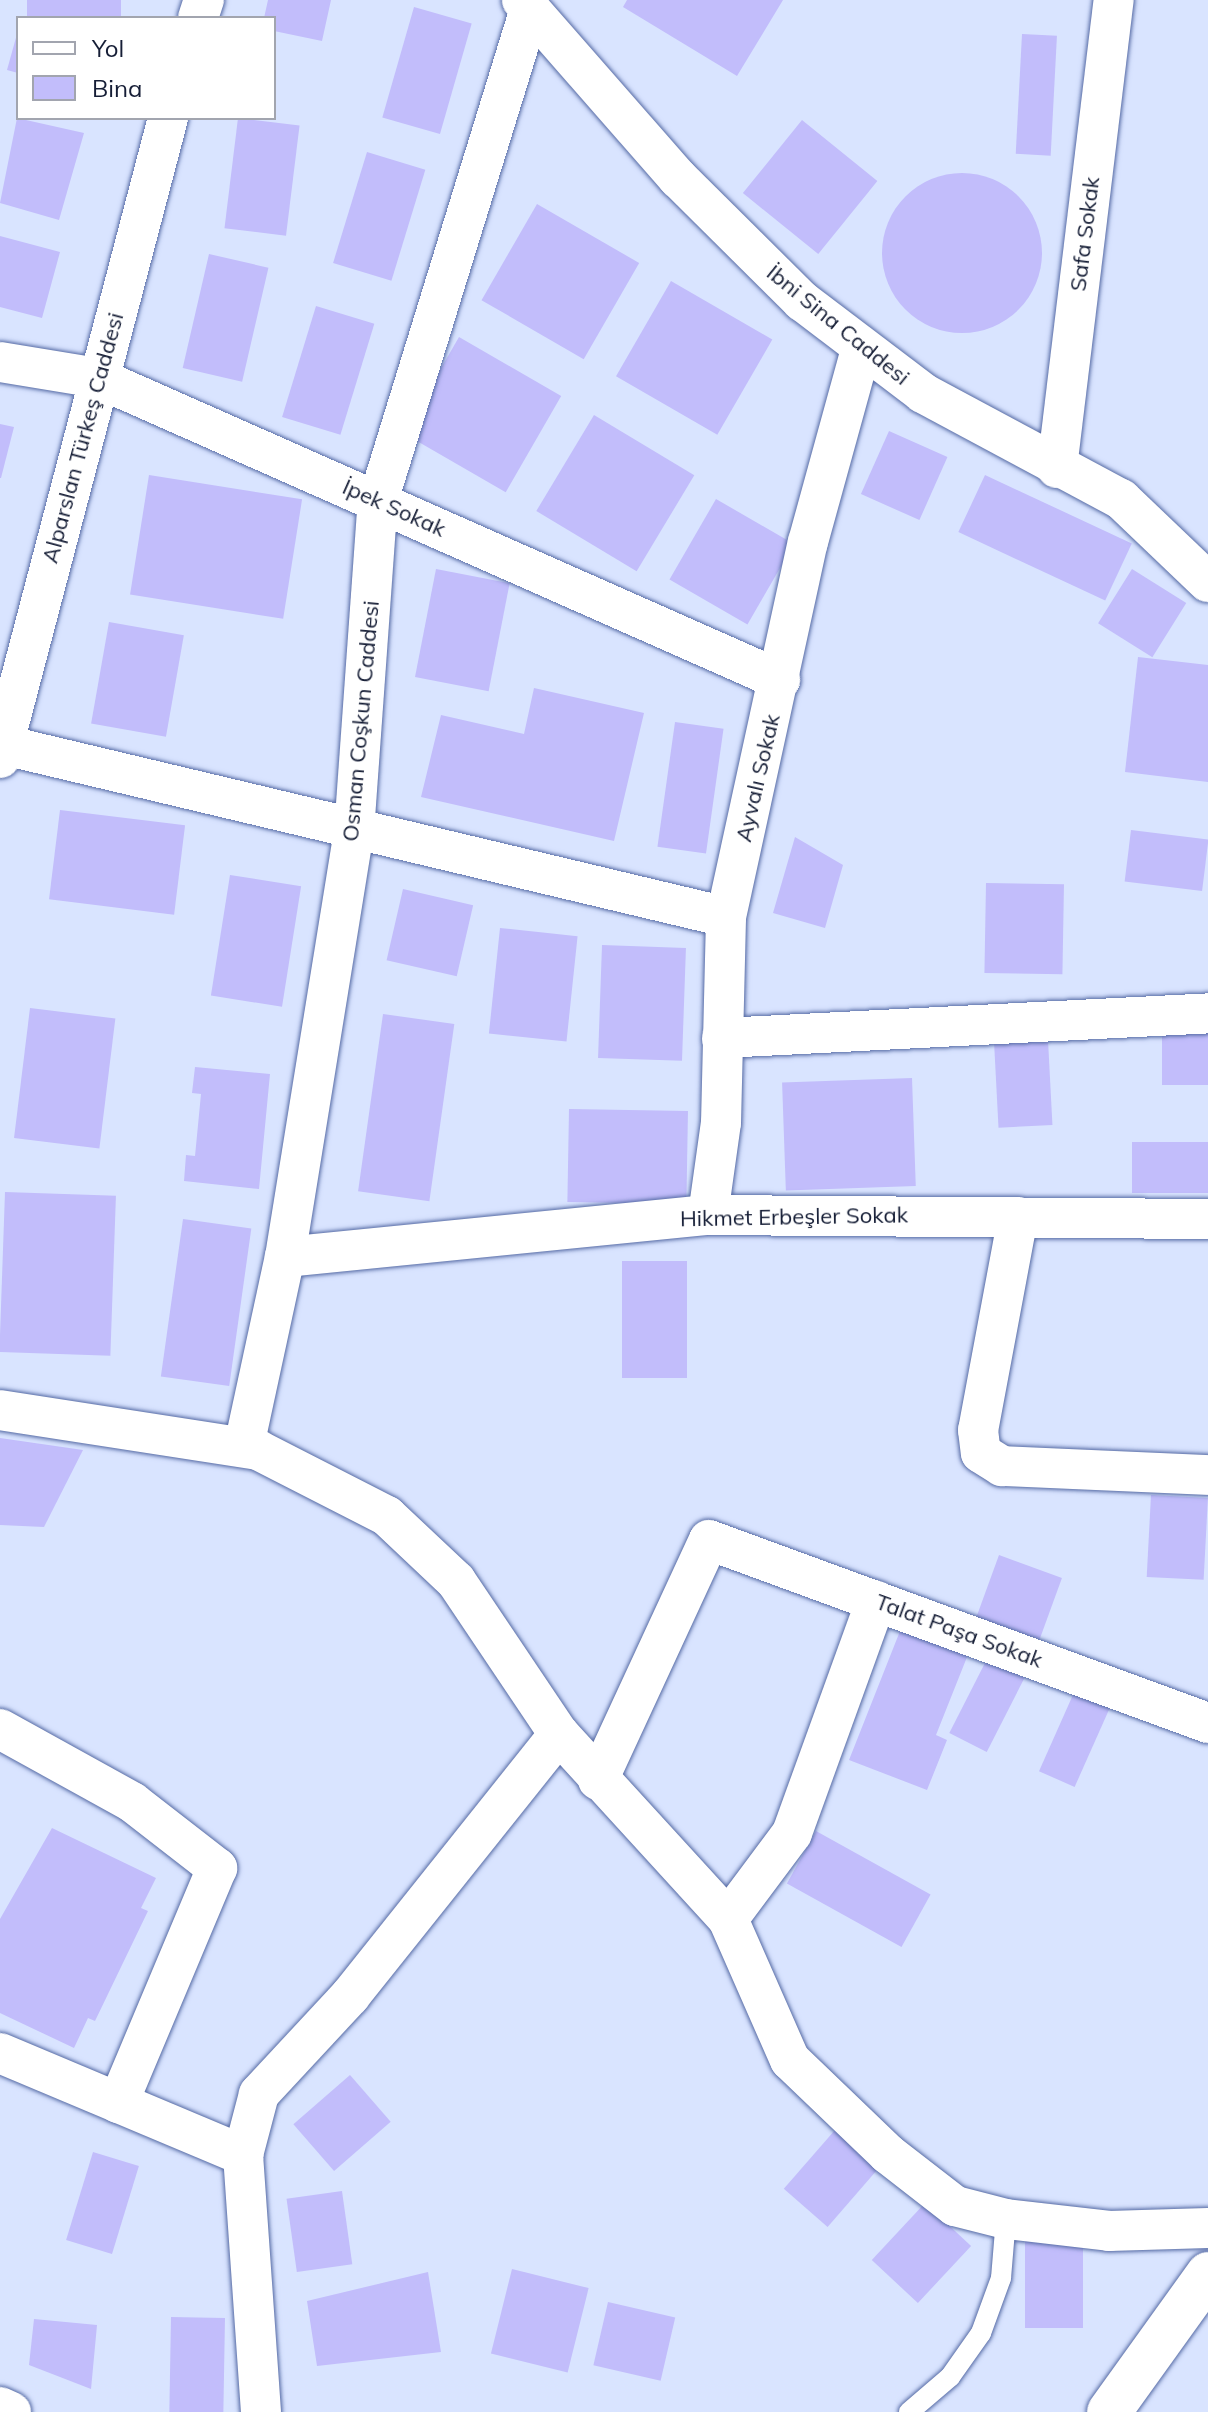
<!DOCTYPE html>
<meta charset="utf-8">
<style>
body{margin:0}
#map{position:relative;width:1208px;height:2412px;overflow:hidden;background:#d9e4ff;font-family:Mulish,sans-serif}
div>[style]{position:absolute}
.building>*{inset:0;background:#c2bdfb;transform-origin:0 0}
.round{border-radius:50%}
.roads{filter:drop-shadow(0 0 2px #556aa5) drop-shadow(0 0 2px #556aa5)}
.service>*{height:20px;margin:-10px;padding:0 10px;transform-origin:10px;border-radius:10px;background:#fff}
.minor>*{height:40px;margin:-20px;padding:0 20px;transform-origin:20px;border-radius:20px;background:#fff}
.secondary>*{height:44px;margin:-22px;padding:0 22px;transform-origin:22px;border-radius:22px;background:#fff}
span{translate:-50% -50%;white-space:nowrap;text-align:center;line-height:1.15;-webkit-text-stroke:7px #fff;paint-order:stroke}
.street-label{font-size:22px;color:#161e36}
.legend{position:absolute;left:16px;top:16px;width:260px;height:104px;box-sizing:border-box;background:#fff;border:2px solid #a2a5af;margin:0;padding:10px 14px;list-style:none;font-size:24px;color:#161e36}
.legend li{display:flex;align-items:center;gap:16px;height:40px}
.legend b{width:40px;border:2px solid #a2a5af}
</style>
<div id="map">
<div class="building">
<i style="left:27px;top:0;width:94px;height:19px"></i>
<i style="clip-path:polygon(268px 0,331px 0,322px 41px,274px 31px,274px 18px,264px 18px)"></i>
<i style="clip-path:polygon(627px 0,783px 0,737px 76px,623px 7px)"></i>
<i style="left:414px;top:7px;width:60px;height:115px;rotate:16deg"></i>
<i style="clip-path:polygon(17px 34px,18px 34px,18px 73px,7px 70px)"></i>
<i style="left:1022px;top:34px;width:35px;height:120px;rotate:3deg"></i>
<i style="clip-path:polygon(17px 118px,84px 133px,59px 220px,0 203px)"></i>
<i style="left:238px;top:118px;width:62px;height:111px;rotate:7deg"></i>
<i style="left:802px;top:120px;width:97px;height:94px;rotate:39deg"></i>
<i style="left:367px;top:152px;width:61px;height:116px;rotate:17deg"></i>
<i class="round" style="left:882px;top:173px;width:160px;height:160px"></i>
<i style="left:537px;top:204px;width:118px;height:111px;rotate:30deg"></i>
<i style="clip-path:polygon(0 236px,60px 252px,42px 318px,0 307px)"></i>
<i style="left:209px;top:254px;width:61px;height:117px;rotate:13deg"></i>
<i style="left:671px;top:281px;width:117px;height:110px;rotate:30deg"></i>
<i style="left:316px;top:306px;width:61px;height:116px;rotate:17deg"></i>
<i style="left:459px;top:337px;width:118px;height:111px;rotate:30deg"></i>
<i style="left:594px;top:415px;width:117px;height:112px;rotate:31deg"></i>
<i style="clip-path:polygon(0 424px,14px 427px,1px 478px,0 478px)"></i>
<i style="left:889px;top:431px;width:64px;height:69px;rotate:24deg"></i>
<i style="left:149px;top:475px;width:155px;height:121px;rotate:9deg"></i>
<i style="left:985px;top:475px;width:162px;height:63px;rotate:25deg"></i>
<i style="left:716px;top:499px;width:90px;height:93px;rotate:30deg"></i>
<i style="left:436px;top:569px;width:75px;height:110px;rotate:11deg"></i>
<i style="left:1132px;top:569px;width:64px;height:64px;rotate:32deg"></i>
<i style="left:109px;top:622px;width:76px;height:103px;rotate:10deg"></i>
<i style="clip-path:polygon(1138px 657px,1208px 665px,1208px 782px,1125px 772px)"></i>
<i style="clip-path:polygon(534px 688px,644px 713px,614px 841px,421px 797px,441px 715px,524px 734px)"></i>
<i style="left:675px;top:722px;width:49px;height:126px;rotate:8deg"></i>
<i style="left:60px;top:810px;width:126px;height:90px;rotate:7deg"></i>
<i style="left:1131px;top:830px;width:78px;height:52px;rotate:7deg"></i>
<i style="clip-path:polygon(795px 837px,843px 865px,825px 928px,773px 913px)"></i>
<i style="left:230px;top:875px;width:72px;height:122px;rotate:9deg"></i>
<i style="left:986px;top:883px;width:78px;height:90px;rotate:1deg"></i>
<i style="left:403px;top:889px;width:72px;height:73px;rotate:13deg"></i>
<i style="left:500px;top:928px;width:78px;height:106px;rotate:6deg"></i>
<i style="left:602px;top:945px;width:84px;height:113px;rotate:2deg"></i>
<i style="left:30px;top:1008px;width:86px;height:131px;rotate:7deg"></i>
<i style="left:383px;top:1014px;width:72px;height:179px;rotate:8deg"></i>
<i style="left:1208px;top:1033px;width:52px;height:46px;rotate:90deg"></i>
<i style="left:1048px;top:1040px;width:85px;height:54px;rotate:87deg"></i>
<i style="clip-path:polygon(195px 1067px,270px 1074px,259px 1189px,184px 1181px,186px 1155px,195px 1156px,201px 1094px,192px 1093px)"></i>
<i style="left:912px;top:1078px;width:108px;height:130px;rotate:88deg"></i>
<i style="left:569px;top:1109px;width:119px;height:93px;rotate:1deg"></i>
<i style="left:1208px;top:1142px;width:51px;height:76px;rotate:90deg"></i>
<i style="left:5px;top:1192px;width:111px;height:160px;rotate:2deg"></i>
<i style="left:183px;top:1219px;width:69px;height:159px;rotate:8deg"></i>
<i style="left:622px;top:1261px;width:65px;height:117px"></i>
<i style="clip-path:polygon(0 1438px,83px 1450px,44px 1527px,0 1525px)"></i>
<i style="left:1151px;top:1495px;width:57px;height:82px;rotate:3deg"></i>
<i style="left:999px;top:1555px;width:67px;height:66px;rotate:20deg"></i>
<i style="clip-path:polygon(902px 1626px,969px 1652px,936px 1735px,947px 1740px,927px 1790px,849px 1760px)"></i>
<i style="left:987px;top:1659px;width:42px;height:83px;rotate:27deg"></i>
<i style="left:1076px;top:1688px;width:39px;height:91px;rotate:24deg"></i>
<i style="clip-path:polygon(52px 1828px,156px 1878px,141px 1908px,148px 1911px,95px 2021px,88px 2018px,74px 2048px,0 2013px,0 1919px)"></i>
<i style="left:816px;top:1831px;width:131px;height:60px;rotate:29deg"></i>
<i style="left:350px;top:2075px;width:62px;height:75px;rotate:49deg"></i>
<i style="left:835px;top:2130px;width:58px;height:78px;rotate:41deg"></i>
<i style="left:93px;top:2152px;width:48px;height:92px;rotate:17deg"></i>
<i style="left:342px;top:2191px;width:74px;height:56px;rotate:82deg"></i>
<i style="left:925px;top:2203px;width:63px;height:78px;rotate:43deg"></i>
<i style="left:1025px;top:2238px;width:58px;height:90px"></i>
<i style="left:512px;top:2269px;width:79px;height:87px;rotate:14deg"></i>
<i style="clip-path:polygon(428px 2272px,441px 2352px,317px 2366px,307px 2301px)"></i>
<i style="left:608px;top:2302px;width:69px;height:65px;rotate:13deg"></i>
<i style="left:171px;top:2317px;width:54px;height:95px;rotate:1deg"></i>
<i style="clip-path:polygon(34px 2319px,97px 2325px,91px 2389px,29px 2365px)"></i>
</div>
<div class="roads">
<div class="service">
<i style="left:909px;top:2412px;width:54px;rotate:-40.5deg"></i>
<i style="left:950px;top:2377px;width:54px;rotate:-54.8deg"></i>
<i style="left:981px;top:2333px;width:59px;rotate:-70deg"></i>
<i style="left:1001px;top:2278px;width:59px;rotate:-85.2deg"></i>
</div>
<div class="minor">
<i style="left:522px;top:0;width:237px;rotate:48.8deg"></i>
<i style="left:678px;top:178px;width:175px;rotate:44.8deg"></i>
<i style="left:802px;top:301px;width:152px;rotate:37.2deg"></i>
<i style="left:923px;top:393px;width:225px;rotate:28.2deg"></i>
<i style="left:1121px;top:499px;width:120px;rotate:43.7deg"></i>
<i style="left:198px;top:18px;width:19px;rotate:-72deg"></i>
<i style="left:0;top:362px;width:99px;rotate:9.3deg"></i>
<i style="left:98px;top:378px;width:746px;rotate:23.88deg"></i>
<i style="left:1057px;top:468px;width:471px;rotate:-83.1deg"></i>
<i style="left:0;top:744px;width:746px;rotate:13.4deg"></i>
<i style="left:0;top:758px;width:662px;rotate:-75.29deg"></i>
<i style="left:722px;top:1038px;width:487px;rotate:-2.9deg"></i>
<i style="left:708px;top:1215px;width:93px;rotate:-82deg"></i>
<i style="left:721px;top:1123px;width:206px;rotate:-88.6deg"></i>
<i style="left:726px;top:917px;width:384px;rotate:-77.7deg"></i>
<i style="left:808px;top:542px;width:200px;rotate:-74.6deg"></i>
<i style="left:1018px;top:1217px;width:217px;rotate:100.6deg"></i>
<i style="left:978px;top:1430px;width:23px;rotate:83deg"></i>
<i style="left:981px;top:1453px;width:25px;rotate:32deg"></i>
<i style="left:1002px;top:1466px;width:206px;rotate:2.5deg"></i>
<i style="left:285px;top:1257px;width:425px;rotate:-5.7deg"></i>
<i style="left:708px;top:1215px;width:500px;rotate:0.46deg"></i>
<i style="left:0;top:1410px;width:261px;rotate:8.8deg"></i>
<i style="left:258px;top:1450px;width:145px;rotate:27.1deg"></i>
<i style="left:387px;top:1516px;width:95px;rotate:43.3deg"></i>
<i style="left:456px;top:1581px;width:184px;rotate:56.1deg"></i>
<i style="left:559px;top:1734px;width:251px;rotate:47.6deg"></i>
<i style="left:728px;top:1919px;width:154px;rotate:66.3deg"></i>
<i style="left:790px;top:2060px;width:136px;rotate:43.8deg"></i>
<i style="left:888px;top:2154px;width:85px;rotate:37.8deg"></i>
<i style="left:955px;top:2206px;width:53px;rotate:14.3deg"></i>
<i style="left:1006px;top:2219px;width:104px;rotate:6.6deg"></i>
<i style="left:1109px;top:2231px;width:99px;rotate:-1.7deg"></i>
<i style="left:244px;top:1446px;width:193px;rotate:-77.8deg"></i>
<i style="left:285px;top:1257px;width:431px;rotate:-80.8deg"></i>
<i style="left:354px;top:832px;width:332px;rotate:-85.9deg"></i>
<i style="left:378px;top:501px;width:515px;rotate:-72.83deg"></i>
<i style="left:0;top:1729px;width:151px;rotate:28.9deg"></i>
<i style="left:132px;top:1802px;width:108px;rotate:37.8deg"></i>
<i style="left:217px;top:1868px;width:255px;rotate:112.8deg"></i>
<i style="left:598px;top:1780px;width:264px;rotate:-65.2deg"></i>
<i style="left:709px;top:1540px;width:531px;rotate:20.14deg"></i>
<i style="left:728px;top:1919px;width:107px;rotate:-53.3deg"></i>
<i style="left:792px;top:1833px;width:247px;rotate:-70.1deg"></i>
<i style="left:0;top:2053px;width:264px;rotate:22.8deg"></i>
<i style="left:0;top:2407px;width:12px;rotate:24deg"></i>
<i style="left:261px;top:2412px;width:258px;rotate:-94deg"></i>
<i style="left:243px;top:2155px;width:63px;rotate:-75.3deg"></i>
<i style="left:259px;top:2094px;width:134px;rotate:-47.1deg"></i>
<i style="left:350px;top:1996px;width:335px;rotate:-51.4deg"></i>
</div>
<div class="secondary">
<i style="left:1109px;top:2412px;width:170px;rotate:-54.3deg"></i>
</div>
</div>
<div class="street-label">
<span style="left:1085px;top:234px;rotate:-83deg">Safa Sokak</span>
<span style="left:838px;top:325px;rotate:39deg">İbni Sina Caddesi</span>
<span style="left:83px;top:438px;rotate:-75deg">Alparslan Türkeş Caddesi</span>
<span style="left:394px;top:508px;rotate:24deg">İpek Sokak</span>
<span style="left:361px;top:721px;rotate:-85deg">Osman Coşkun Caddesi</span>
<span style="left:758px;top:778px;rotate:-77deg">Ayvalı Sokak</span>
<span style="left:794px;top:1217px;rotate:-1deg">Hikmet Erbeşler Sokak</span>
<span style="left:959px;top:1631px;rotate:20deg">Talat Paşa Sokak</span>
</div>
<ul class="legend">
<li><b style="height:10px;background:#fff"></b>Yol</li>
<li><b style="height:22px;background:#c2bdfb"></b>Bina</li>
</ul>
</div>
